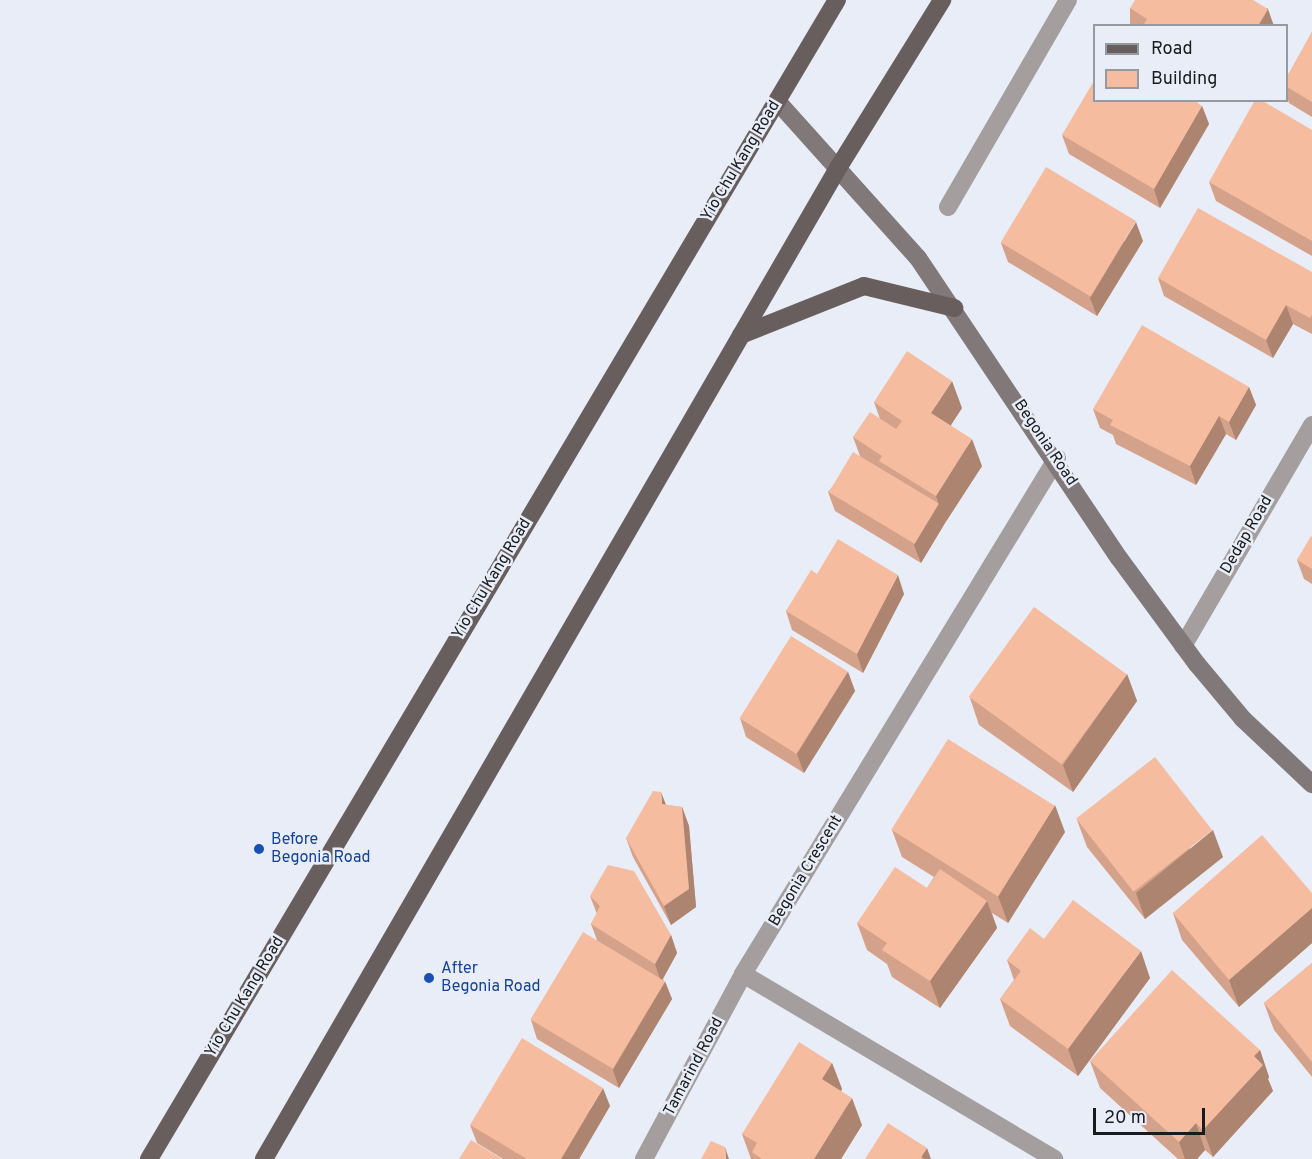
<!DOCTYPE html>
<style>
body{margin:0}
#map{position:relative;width:1312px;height:1159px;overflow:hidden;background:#e8edf7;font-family:Overpass,sans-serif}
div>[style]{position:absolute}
.street>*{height:18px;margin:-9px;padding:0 9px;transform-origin:9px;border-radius:9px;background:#a49e9e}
.secondary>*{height:18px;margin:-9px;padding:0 9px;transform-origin:9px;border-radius:9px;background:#817979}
.primary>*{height:18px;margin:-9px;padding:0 9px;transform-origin:9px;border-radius:9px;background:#685e5e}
.wall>*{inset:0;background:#d4a28a;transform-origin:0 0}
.shaded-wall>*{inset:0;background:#ac8470}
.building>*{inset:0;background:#f6bca0;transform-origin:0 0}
.dots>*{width:16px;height:16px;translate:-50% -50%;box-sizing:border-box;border:3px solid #e8edf7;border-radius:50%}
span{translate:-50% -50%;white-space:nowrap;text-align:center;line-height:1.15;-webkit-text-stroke:5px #e8edf7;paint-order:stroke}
.street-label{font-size:16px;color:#191b1e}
.transit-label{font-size:16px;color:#164399}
.left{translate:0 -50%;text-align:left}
.legend{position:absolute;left:1093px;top:24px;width:195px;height:78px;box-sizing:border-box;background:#e8edf7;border:2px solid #9599a0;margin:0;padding:8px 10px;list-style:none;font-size:18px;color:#191b1e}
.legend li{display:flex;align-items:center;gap:12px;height:30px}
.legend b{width:30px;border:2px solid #9599a0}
.scale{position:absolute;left:1093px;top:1108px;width:112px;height:27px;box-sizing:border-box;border:3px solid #191b1e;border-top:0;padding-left:8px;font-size:18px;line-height:21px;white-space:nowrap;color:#191b1e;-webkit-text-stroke:4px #e8edf7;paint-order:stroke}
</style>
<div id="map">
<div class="street">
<i style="left:948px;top:207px;width:239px;rotate:-59.9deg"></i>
<i style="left:1183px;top:646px;width:256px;rotate:-59.7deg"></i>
<i style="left:743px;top:974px;width:362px;rotate:30.7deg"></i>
<i style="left:644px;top:1159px;width:210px;rotate:-61.8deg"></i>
<i style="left:743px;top:974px;width:604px;rotate:-58.68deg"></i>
</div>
<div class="secondary">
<i style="left:777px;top:101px;width:211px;rotate:48.1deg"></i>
<i style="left:918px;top:258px;width:361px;rotate:56.2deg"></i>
<i style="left:1119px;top:558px;width:132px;rotate:53.7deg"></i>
<i style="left:1197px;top:664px;width:72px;rotate:50.1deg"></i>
<i style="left:1243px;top:719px;width:95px;rotate:43.3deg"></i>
</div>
<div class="primary">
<i style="left:741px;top:335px;width:132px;rotate:-21.7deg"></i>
<i style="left:864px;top:286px;width:93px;rotate:13.7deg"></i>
<i style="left:149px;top:1159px;width:1348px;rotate:-59.31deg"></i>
<i style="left:264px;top:1159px;width:1145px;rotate:-59.92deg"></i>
<i style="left:838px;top:168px;width:198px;rotate:-58.2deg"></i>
</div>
<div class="wall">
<i style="left:1130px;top:8px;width:138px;height:19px"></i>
<i style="clip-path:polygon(1312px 32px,1312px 117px,1289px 103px,1287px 97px,1287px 77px)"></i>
<i style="clip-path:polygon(1202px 106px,1209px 124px,1160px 208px,1069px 154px,1062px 135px)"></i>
<i style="clip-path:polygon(1312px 130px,1312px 256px,1216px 201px,1209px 182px)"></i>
<i style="clip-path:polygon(1143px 241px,1097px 316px,1008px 262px,1001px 243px)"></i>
<i style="clip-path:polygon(1312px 272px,1312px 334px,1293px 324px,1273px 358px,1164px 296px,1158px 278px)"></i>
<i style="clip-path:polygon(1249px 387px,1256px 405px,1236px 440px,1226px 434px,1196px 485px,1116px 444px,1113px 435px,1100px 428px,1093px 409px)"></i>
<i style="clip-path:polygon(874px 402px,962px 408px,951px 425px,982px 466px,945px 523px,921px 563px,835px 511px,828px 492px,860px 456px,853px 437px,880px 419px)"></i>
<i style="clip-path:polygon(1312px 537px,1312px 584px,1304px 579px,1297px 560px)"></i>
<i style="clip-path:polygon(817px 574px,904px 594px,863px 673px,792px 630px,786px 611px)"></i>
<i style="clip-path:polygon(848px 672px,855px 691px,804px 773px,746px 737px,740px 718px)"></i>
<i style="clip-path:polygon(1127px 674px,1137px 701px,1073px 792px,979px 725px,970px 698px)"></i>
<i style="clip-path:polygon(666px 805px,682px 807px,689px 826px,696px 907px,671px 925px,633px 857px,626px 838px)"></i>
<i style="clip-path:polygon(1077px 820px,1223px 857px,1145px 919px,1087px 847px)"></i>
<i style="clip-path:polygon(892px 830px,1065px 832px,1008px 923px,992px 913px,997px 928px,940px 1008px,892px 977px,887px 964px,867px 950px,857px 923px,927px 888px,934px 877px,902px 857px)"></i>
<i style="clip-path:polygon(1312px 893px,1312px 943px,1239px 1007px,1182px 940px,1173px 913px)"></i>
<i style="clip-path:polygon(590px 896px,671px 935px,677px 953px,663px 979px,672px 999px,619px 1088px,537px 1039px,531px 1020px,597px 940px,591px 924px,597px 914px)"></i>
<i style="clip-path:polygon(1044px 939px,1150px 978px,1078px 1076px,1010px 1026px,1000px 999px,1014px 980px,1007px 960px)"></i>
<i style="clip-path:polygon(1312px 963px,1312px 1077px,1274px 1030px,1264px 1003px)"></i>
<i style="clip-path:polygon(1260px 1050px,1269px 1077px,1268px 1079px,1273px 1091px,1213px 1157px,1205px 1150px,1197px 1159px,1178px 1159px,1100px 1088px,1090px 1061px)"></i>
<i style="clip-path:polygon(832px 1063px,842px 1089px,841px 1091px,862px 1125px,841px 1159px,751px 1159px,742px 1134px)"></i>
<i style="clip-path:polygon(610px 1106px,579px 1159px,503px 1159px,477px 1143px,470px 1125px)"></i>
</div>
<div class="shaded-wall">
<i style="clip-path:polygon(1268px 9px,1274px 26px,1258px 26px)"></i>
<i style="clip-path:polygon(1202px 106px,1209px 124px,1160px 208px,1154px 189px)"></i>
<i style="clip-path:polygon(1136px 222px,1143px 241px,1097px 316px,1090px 298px)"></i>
<i style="clip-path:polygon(1286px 305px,1293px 324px,1273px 358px,1266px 340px)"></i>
<i style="clip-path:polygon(952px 381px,962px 408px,941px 440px,931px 413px)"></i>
<i style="clip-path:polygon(1249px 387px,1256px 405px,1236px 440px,1229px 422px)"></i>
<i style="clip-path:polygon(1219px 416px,1226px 434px,1196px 485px,1190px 466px)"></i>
<i style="clip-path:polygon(972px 439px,982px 466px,945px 523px,936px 496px)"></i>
<i style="clip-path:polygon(939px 504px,945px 523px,921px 563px,914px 545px)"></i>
<i style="clip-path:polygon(898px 575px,904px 594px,863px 673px,857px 654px)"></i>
<i style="clip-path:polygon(848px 672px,855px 691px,804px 773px,797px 754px)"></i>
<i style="clip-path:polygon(1127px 674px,1137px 701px,1073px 792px,1063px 765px)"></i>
<i style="clip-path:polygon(661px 792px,668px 810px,662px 804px)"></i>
<i style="clip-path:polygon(1055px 805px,1065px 832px,1008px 923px,998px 896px)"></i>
<i style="clip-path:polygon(682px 807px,689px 826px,696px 907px,671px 925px,664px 906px)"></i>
<i style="clip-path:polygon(1213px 830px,1223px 857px,1145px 919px,1136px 893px)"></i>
<i style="clip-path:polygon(987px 901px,997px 928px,940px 1008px,930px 981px)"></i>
<i style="clip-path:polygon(1312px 908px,1312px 943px,1239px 1007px,1229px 980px)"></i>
<i style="clip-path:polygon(671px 935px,677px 953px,661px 982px,655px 964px)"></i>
<i style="clip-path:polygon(1141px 951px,1150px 978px,1078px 1076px,1068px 1049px)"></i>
<i style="clip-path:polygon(665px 981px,672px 999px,619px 1088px,613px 1070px)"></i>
<i style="clip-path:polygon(1260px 1050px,1269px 1077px,1268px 1079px,1273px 1091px,1213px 1157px,1203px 1130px,1254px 1056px)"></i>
<i style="clip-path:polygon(832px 1063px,842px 1089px,832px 1106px,822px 1079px)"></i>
<i style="clip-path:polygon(603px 1088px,610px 1106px,579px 1159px,561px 1159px)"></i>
<i style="clip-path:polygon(852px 1098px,862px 1125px,841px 1159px,814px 1159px)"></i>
<i style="clip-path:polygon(1196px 1123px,1205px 1150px,1197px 1159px,1185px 1159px,1179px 1142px)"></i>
<i style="clip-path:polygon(725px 1147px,729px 1159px,726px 1159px)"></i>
<i style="clip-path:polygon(927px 1148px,931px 1159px,921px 1159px,921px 1157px)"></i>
</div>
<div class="building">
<i style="clip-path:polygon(1135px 0,1253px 0,1268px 9px,1258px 26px,1143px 26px,1147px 19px,1130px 8px)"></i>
<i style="clip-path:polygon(1312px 32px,1312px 102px,1287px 87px,1287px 77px)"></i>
<i style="clip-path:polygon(1095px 79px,1095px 100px,1194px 100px,1202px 106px,1154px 189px,1062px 135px)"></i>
<i style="clip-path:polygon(1255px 100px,1261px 100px,1312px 130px,1312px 241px,1209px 182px)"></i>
<i style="left:1046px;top:167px;width:105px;height:88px;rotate:31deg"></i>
<i style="clip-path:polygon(1198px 208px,1312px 272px,1312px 315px,1310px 318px,1286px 305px,1266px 340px,1158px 278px)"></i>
<i style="clip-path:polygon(1142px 325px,1249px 387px,1229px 422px,1219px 416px,1190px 466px,1110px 425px,1113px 420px,1093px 409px)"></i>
<i style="clip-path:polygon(907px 351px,952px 381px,931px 413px,972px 439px,936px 496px,879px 461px,882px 456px,853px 437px,870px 412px,896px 429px,902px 421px,874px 402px)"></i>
<i style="left:853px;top:452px;width:100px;height:47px;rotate:31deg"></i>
<i style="clip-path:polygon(1311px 536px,1312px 537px,1312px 569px,1297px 560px)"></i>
<i style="clip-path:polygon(838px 539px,898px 575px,857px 654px,786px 611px,811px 570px,817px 574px)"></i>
<i style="left:1034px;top:607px;width:115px;height:111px;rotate:36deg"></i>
<i style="left:791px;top:636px;width:67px;height:97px;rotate:32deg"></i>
<i style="left:948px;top:739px;width:126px;height:107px;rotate:32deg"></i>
<i style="left:1155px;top:757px;width:93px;height:100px;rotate:52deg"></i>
<i style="clip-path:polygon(653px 791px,661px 792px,662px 804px,682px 807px,689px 889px,664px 906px,626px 838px)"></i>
<i style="clip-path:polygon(1262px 835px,1312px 893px,1312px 908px,1229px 980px,1173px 913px)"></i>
<i style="clip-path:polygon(608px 865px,634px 871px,671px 935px,655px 964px,591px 924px,600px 906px,590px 896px)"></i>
<i style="clip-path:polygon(895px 867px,927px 888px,940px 869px,987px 901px,930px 981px,882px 950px,887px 943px,857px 923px)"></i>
<i style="clip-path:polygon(1073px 900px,1141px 951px,1068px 1049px,1000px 999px,1021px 971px,1007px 960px,1030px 928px,1044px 939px)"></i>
<i style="left:583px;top:932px;width:96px;height:102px;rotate:31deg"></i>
<i style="clip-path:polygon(1312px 963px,1312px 1062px,1264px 1003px)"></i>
<i style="clip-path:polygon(1172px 970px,1260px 1050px,1254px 1056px,1263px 1065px,1203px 1130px,1196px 1123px,1179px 1142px,1090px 1061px)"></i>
<i style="clip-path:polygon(522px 1038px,603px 1088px,561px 1159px,527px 1159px,470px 1125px)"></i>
<i style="clip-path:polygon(799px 1042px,832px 1063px,822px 1079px,852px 1098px,814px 1159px,762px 1159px,752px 1152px,757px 1143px,742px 1134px)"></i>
<i style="clip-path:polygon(888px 1123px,927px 1148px,921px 1157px,924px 1159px,865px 1159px)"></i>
<i style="clip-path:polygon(471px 1140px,502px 1159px,459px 1159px)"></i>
<i style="clip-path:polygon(711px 1141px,725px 1147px,726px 1159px,701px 1159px)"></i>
</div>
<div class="dots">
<i style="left:259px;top:849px;background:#1a4fb4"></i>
<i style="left:429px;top:978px;background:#1a4fb4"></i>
</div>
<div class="street-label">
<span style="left:741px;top:161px;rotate:-59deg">Yio Chu Kang Road</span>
<span style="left:1045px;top:443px;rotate:56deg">Begonia Road</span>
<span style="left:1247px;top:535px;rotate:-60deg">Dedap Road</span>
<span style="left:492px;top:579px;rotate:-59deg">Yio Chu Kang Road</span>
<span style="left:806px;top:871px;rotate:-59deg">Begonia Crescent</span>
<span style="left:245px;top:997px;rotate:-59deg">Yio Chu Kang Road</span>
<span style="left:694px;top:1067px;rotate:-62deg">Tamarind Road</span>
</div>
<div class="transit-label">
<span class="left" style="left:271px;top:849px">Before<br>Begonia Road</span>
<span class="left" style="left:441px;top:978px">After<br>Begonia Road</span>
</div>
<ul class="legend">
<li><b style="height:8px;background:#685e5e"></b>Road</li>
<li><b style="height:16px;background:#f6bca0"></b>Building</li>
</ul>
<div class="scale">20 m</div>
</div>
